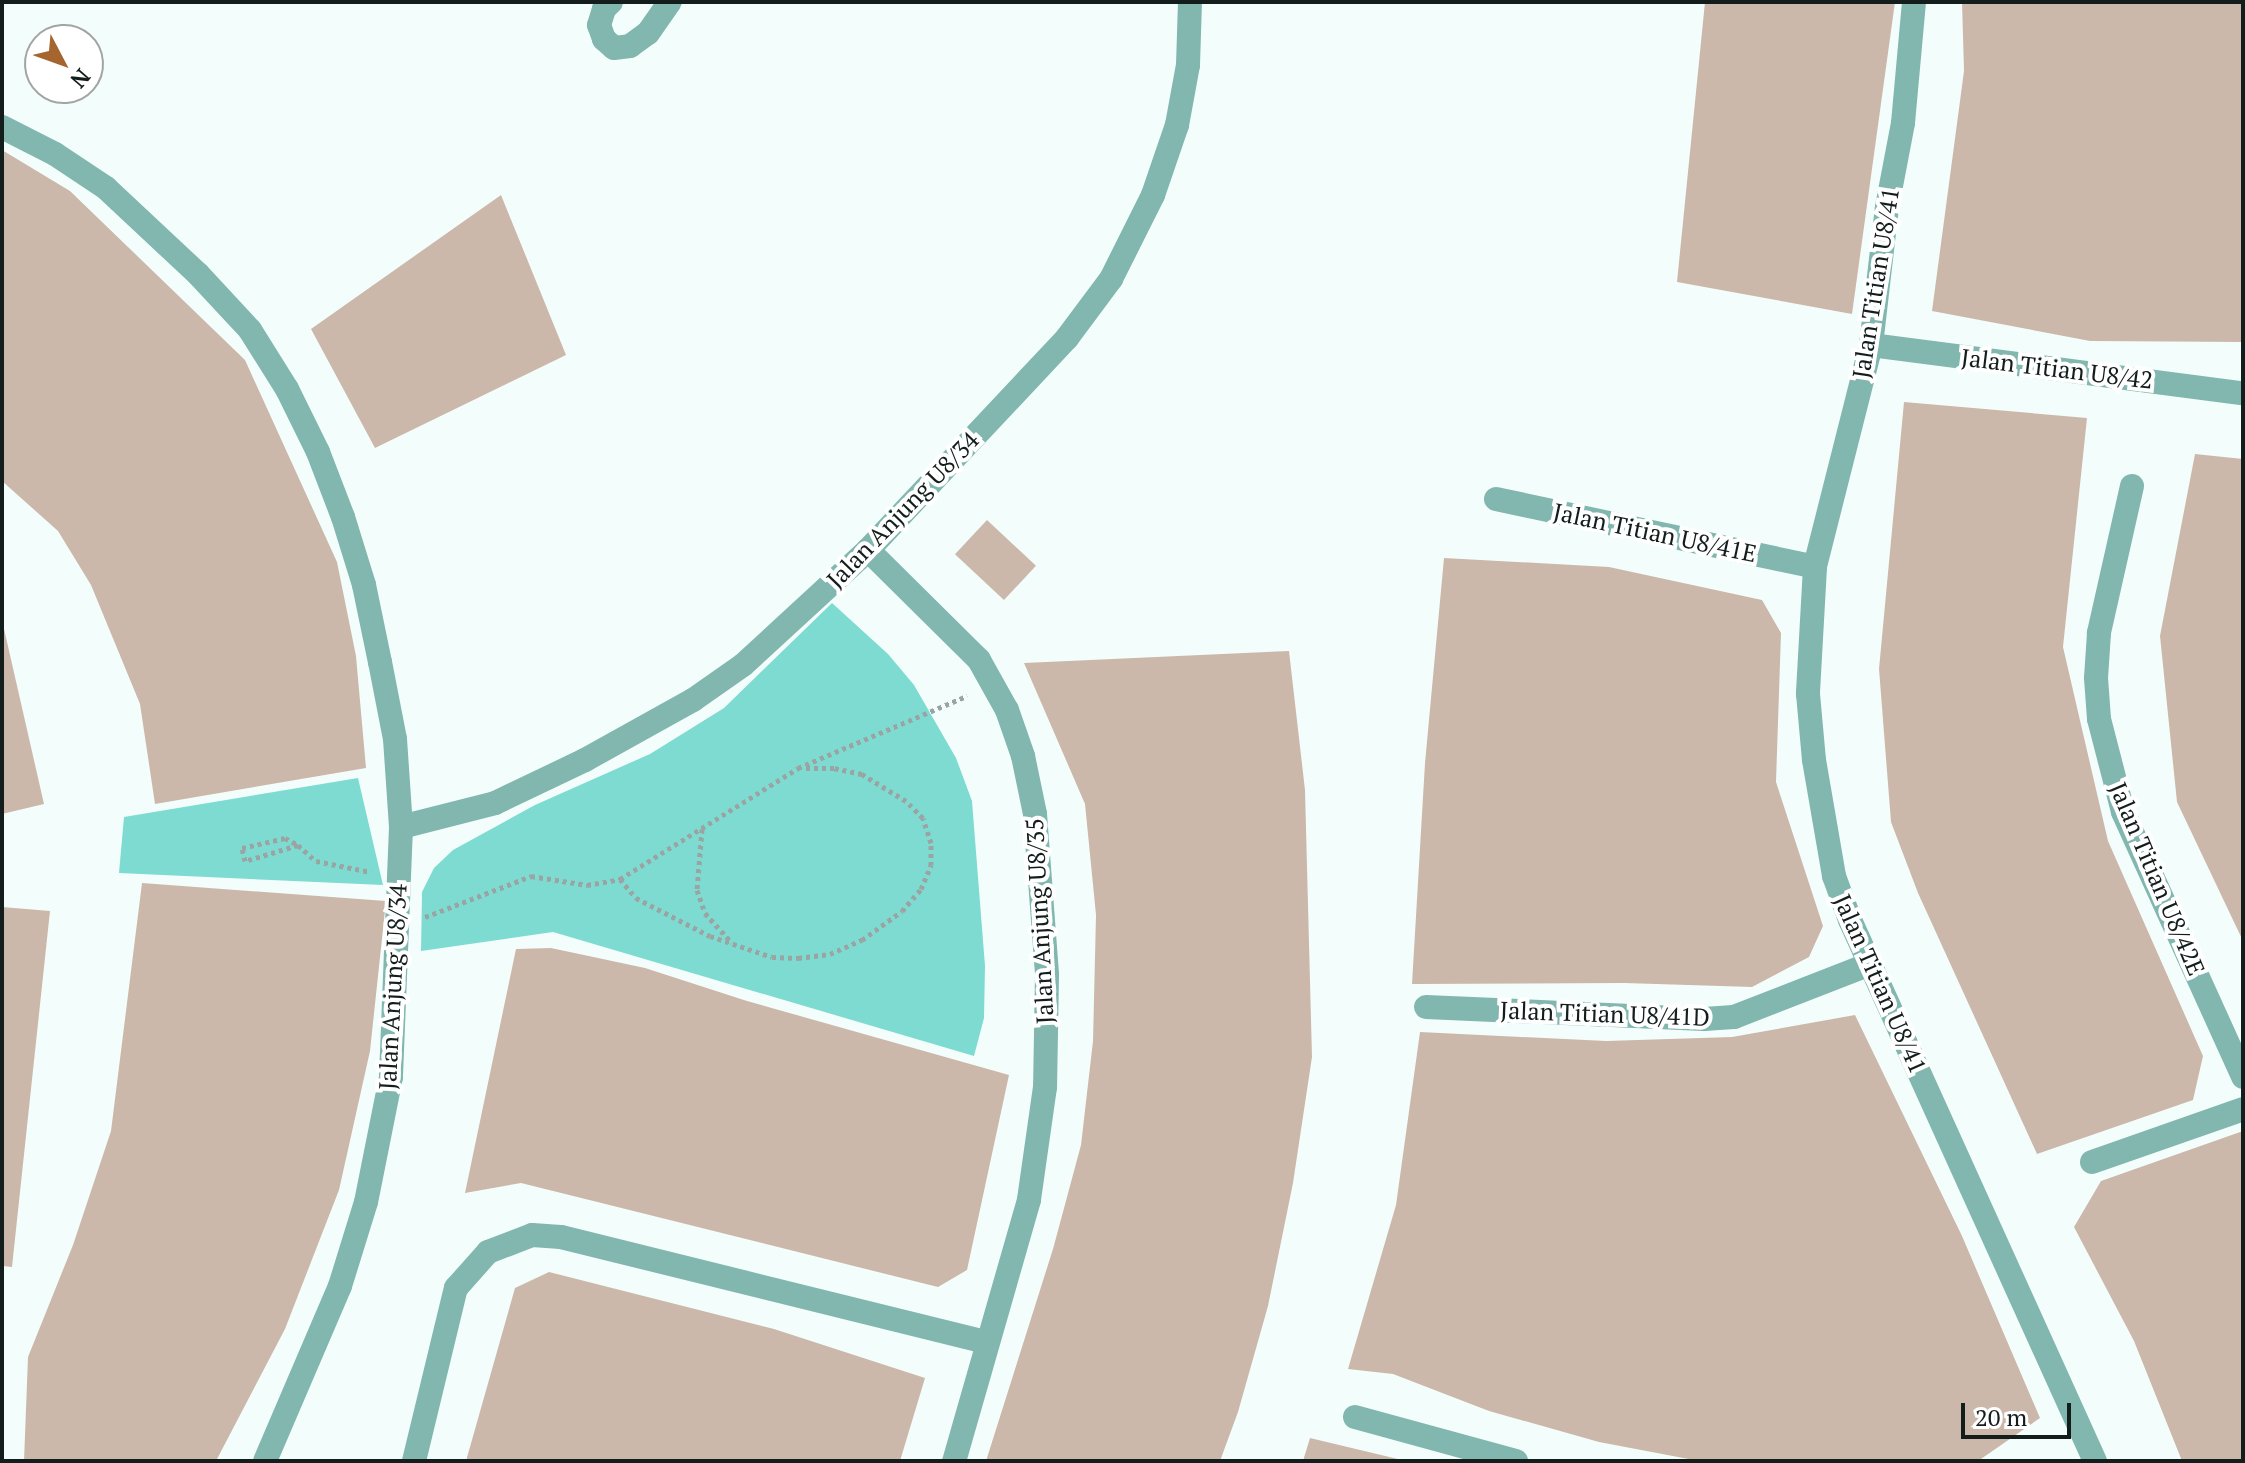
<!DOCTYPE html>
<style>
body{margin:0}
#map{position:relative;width:2245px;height:1463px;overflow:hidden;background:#f3fefc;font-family:"PT Serif",serif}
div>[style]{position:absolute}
.green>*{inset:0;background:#7edbd1}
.building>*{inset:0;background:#ccb8aa;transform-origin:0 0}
.path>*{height:5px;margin-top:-2.5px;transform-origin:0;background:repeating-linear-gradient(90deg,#9aa5a3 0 4px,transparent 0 8px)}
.minor>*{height:24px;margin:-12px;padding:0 12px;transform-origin:12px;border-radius:12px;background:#82b7b0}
span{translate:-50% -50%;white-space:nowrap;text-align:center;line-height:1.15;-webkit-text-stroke:8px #fff;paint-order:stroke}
.street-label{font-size:24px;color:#131e1c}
.frame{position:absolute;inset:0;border:4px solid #131e1c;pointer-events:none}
.north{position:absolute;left:24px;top:24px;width:80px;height:80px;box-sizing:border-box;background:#fff;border:2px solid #a1a5a4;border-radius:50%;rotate:131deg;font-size:22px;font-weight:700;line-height:32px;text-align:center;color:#131e1c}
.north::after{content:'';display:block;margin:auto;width:28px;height:36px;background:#a5652e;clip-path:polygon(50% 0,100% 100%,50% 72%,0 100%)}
.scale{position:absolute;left:1961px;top:1403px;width:110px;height:36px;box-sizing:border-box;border:4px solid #131e1c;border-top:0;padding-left:10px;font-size:24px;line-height:28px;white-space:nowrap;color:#131e1c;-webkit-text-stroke:6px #fff;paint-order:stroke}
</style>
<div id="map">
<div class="green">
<i style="clip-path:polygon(832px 603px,888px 654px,914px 685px,956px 758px,972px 801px,985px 966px,984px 1018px,974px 1056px,553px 932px,421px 951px,422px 892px,434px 868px,453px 850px,535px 805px,650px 754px,724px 708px)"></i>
<i style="clip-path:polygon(358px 778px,383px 885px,119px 873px,124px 817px)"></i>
</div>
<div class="building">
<i style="clip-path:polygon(1705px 2px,1895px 2px,1852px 314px,1677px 282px)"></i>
<i style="clip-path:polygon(1962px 2px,2243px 2px,2243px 342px,2090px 341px,1932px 311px,1964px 71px)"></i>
<i style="clip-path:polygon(2px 150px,70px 191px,245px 360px,337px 562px,356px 656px,366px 768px,155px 804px,140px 704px,91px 585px,58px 531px,2px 481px)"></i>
<i style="clip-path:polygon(501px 195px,566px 355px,375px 448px,311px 329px)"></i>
<i style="clip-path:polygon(1904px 402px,2087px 418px,2063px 647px,2108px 841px,2203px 1056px,2193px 1100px,2037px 1154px,1918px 893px,1891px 822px,1879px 669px)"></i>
<i style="clip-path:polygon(2195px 454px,2243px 459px,2243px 941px,2177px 802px,2160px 636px)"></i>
<i style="left:987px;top:520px;width:67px;height:47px;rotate:43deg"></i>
<i style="clip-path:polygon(1444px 558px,1609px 567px,1762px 600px,1781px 633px,1776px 782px,1823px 926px,1809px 957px,1752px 987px,1624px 983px,1412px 984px,1425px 763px)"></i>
<i style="clip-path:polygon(2px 620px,44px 804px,2px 814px)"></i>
<i style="clip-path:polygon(1289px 651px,1305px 790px,1312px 1057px,1293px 1183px,1268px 1306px,1238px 1412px,1220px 1461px,986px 1461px,1053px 1249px,1081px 1145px,1093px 1041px,1096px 915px,1085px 804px,1024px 663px)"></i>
<i style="clip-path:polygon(142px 883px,386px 901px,370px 1051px,339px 1190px,285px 1329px,216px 1461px,24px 1461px,28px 1357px,73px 1245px,111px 1131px)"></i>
<i style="clip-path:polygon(2px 907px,50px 911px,12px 1267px,2px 1266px)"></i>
<i style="clip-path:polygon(551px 948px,645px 968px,747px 1001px,1009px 1075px,967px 1270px,938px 1287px,521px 1183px,465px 1193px,516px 949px)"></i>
<i style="clip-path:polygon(1855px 1015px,1962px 1236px,2040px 1418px,1978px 1461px,1699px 1461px,1599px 1442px,1489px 1411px,1393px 1374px,1348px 1369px,1396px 1205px,1420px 1032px,1606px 1041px,1732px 1037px)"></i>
<i style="clip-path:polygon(2243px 1131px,2243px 1461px,2182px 1461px,2134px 1341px,2074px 1227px,2101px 1181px)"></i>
<i style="clip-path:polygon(549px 1272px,774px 1329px,925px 1378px,900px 1461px,466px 1461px,515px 1288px)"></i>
<i style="clip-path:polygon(1310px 1438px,1402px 1460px,1402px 1461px,1303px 1461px)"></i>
</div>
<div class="path">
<i style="left:702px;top:829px;width:61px;rotate:94.7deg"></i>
<i style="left:697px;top:890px;width:24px;rotate:71deg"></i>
<i style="left:705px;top:913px;width:40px;rotate:48deg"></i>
<i style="left:298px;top:845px;width:55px;rotate:163.2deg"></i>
<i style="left:245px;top:861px;width:13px;rotate:-103deg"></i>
<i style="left:242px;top:848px;width:44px;rotate:-13.1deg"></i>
<i style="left:285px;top:838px;width:15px;rotate:28deg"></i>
<i style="left:298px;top:845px;width:24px;rotate:42deg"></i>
<i style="left:316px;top:861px;width:56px;rotate:11.3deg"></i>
<i style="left:620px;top:879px;width:25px;rotate:50deg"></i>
<i style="left:636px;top:898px;width:83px;rotate:27.2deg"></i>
<i style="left:710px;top:936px;width:65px;rotate:18.7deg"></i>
<i style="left:772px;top:957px;width:26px;rotate:2deg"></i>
<i style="left:798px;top:958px;width:32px;rotate:-7deg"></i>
<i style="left:830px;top:954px;width:35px;rotate:-24deg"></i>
<i style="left:862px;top:940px;width:49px;rotate:-35.9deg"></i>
<i style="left:902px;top:911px;width:29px;rotate:-49deg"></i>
<i style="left:921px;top:889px;width:26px;rotate:-67deg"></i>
<i style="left:931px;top:865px;width:22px;rotate:-90deg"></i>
<i style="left:931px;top:843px;width:26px;rotate:-108deg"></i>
<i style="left:923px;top:818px;width:24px;rotate:-135deg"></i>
<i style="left:906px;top:801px;width:52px;rotate:-148.5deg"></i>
<i style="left:862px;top:774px;width:29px;rotate:-168deg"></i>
<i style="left:834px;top:768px;width:32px;rotate:180deg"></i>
<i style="left:425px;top:917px;width:114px;rotate:-21.1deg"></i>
<i style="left:531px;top:876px;width:57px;rotate:9.1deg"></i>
<i style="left:587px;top:885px;width:34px;rotate:-10deg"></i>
<i style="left:620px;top:879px;width:210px;rotate:-31.9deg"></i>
<i style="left:798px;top:768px;width:184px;rotate:-23.1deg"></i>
</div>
<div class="minor">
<i style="left:611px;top:2px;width:10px;rotate:135deg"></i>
<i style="left:604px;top:9px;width:17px;rotate:107deg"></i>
<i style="left:599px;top:25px;width:15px;rotate:70deg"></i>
<i style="left:604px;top:39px;width:13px;rotate:42deg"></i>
<i style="left:614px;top:48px;width:16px;rotate:-7deg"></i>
<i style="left:630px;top:46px;width:22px;rotate:-36deg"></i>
<i style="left:648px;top:33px;width:38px;rotate:-55deg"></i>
<i style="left:1914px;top:2px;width:121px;rotate:95.2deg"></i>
<i style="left:1903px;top:123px;width:86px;rotate:100.8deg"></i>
<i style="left:1887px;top:207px;width:139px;rotate:96.6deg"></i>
<i style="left:1871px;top:345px;width:229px;rotate:104.2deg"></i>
<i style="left:1815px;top:567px;width:127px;rotate:93.2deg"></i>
<i style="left:1808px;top:694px;width:66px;rotate:84.8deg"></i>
<i style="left:1814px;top:760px;width:118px;rotate:80.2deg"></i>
<i style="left:1834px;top:876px;width:47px;rotate:70deg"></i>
<i style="left:1850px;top:920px;width:594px;rotate:65.64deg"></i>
<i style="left:2px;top:127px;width:59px;rotate:27deg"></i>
<i style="left:55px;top:154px;width:61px;rotate:33.7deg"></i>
<i style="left:106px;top:188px;width:126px;rotate:43.1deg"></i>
<i style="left:198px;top:274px;width:76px;rotate:47.1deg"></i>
<i style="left:250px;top:330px;width:70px;rotate:57.9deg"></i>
<i style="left:287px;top:389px;width:70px;rotate:63.8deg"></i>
<i style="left:318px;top:452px;width:70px;rotate:69deg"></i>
<i style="left:343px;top:517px;width:71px;rotate:72.8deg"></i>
<i style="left:364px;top:585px;width:79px;rotate:78.3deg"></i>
<i style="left:380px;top:662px;width:78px;rotate:79deg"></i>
<i style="left:395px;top:739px;width:88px;rotate:86.1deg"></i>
<i style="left:401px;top:827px;width:250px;rotate:92.3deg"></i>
<i style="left:391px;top:1077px;width:127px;rotate:101.3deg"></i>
<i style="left:366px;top:1202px;width:88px;rotate:107.2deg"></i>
<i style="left:340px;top:1286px;width:190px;rotate:113.2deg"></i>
<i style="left:1871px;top:345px;width:375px;rotate:7.4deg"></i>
<i style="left:2132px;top:486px;width:151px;rotate:102.7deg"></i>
<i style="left:2099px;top:633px;width:45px;rotate:93.8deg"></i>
<i style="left:2096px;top:678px;width:41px;rotate:85.8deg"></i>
<i style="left:2099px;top:719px;width:96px;rotate:75.5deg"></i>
<i style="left:2123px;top:812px;width:291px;rotate:65.6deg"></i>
<i style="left:1496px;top:499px;width:326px;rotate:12deg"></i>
<i style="left:868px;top:550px;width:156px;rotate:44.7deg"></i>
<i style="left:979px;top:660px;width:57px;rotate:60.8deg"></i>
<i style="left:1007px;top:710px;width:49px;rotate:70.8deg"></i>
<i style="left:1023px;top:756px;width:59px;rotate:78.3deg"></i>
<i style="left:1035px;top:814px;width:161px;rotate:85.7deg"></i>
<i style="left:1047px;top:975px;width:112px;rotate:91deg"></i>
<i style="left:1045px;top:1087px;width:114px;rotate:98.1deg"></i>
<i style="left:1029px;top:1200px;width:272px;rotate:106deg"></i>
<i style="left:401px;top:827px;width:97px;rotate:-14.3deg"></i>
<i style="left:495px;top:803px;width:100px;rotate:-25.5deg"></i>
<i style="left:585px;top:760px;width:124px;rotate:-29.1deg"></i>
<i style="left:693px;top:700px;width:61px;rotate:-35deg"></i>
<i style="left:743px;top:665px;width:170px;rotate:-42.6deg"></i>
<i style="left:868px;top:550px;width:291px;rotate:-46.8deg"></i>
<i style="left:1067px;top:338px;width:74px;rotate:-53.3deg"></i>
<i style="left:1111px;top:279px;width:94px;rotate:-63.4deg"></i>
<i style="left:1153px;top:195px;width:74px;rotate:-71.1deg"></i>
<i style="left:1177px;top:125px;width:61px;rotate:-79.6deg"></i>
<i style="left:1188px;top:65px;width:63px;rotate:-88.2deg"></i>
<i style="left:1426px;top:1007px;width:278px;rotate:2.5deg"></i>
<i style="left:1704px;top:1019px;width:30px;rotate:-4deg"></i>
<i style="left:1734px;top:1017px;width:146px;rotate:-21.3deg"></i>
<i style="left:2092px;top:1162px;width:160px;rotate:-19.3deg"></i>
<i style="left:1355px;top:1417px;width:167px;rotate:15.3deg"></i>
<i style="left:414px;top:1461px;width:178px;rotate:-76.4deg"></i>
<i style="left:456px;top:1288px;width:48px;rotate:-48.4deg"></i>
<i style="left:488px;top:1252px;width:47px;rotate:-21.1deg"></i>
<i style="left:532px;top:1235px;width:29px;rotate:4deg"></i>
<i style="left:561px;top:1237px;width:438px;rotate:13.9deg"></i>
</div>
<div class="street-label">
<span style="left:1876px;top:283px;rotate:-81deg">Jalan Titian U8/41</span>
<span style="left:2057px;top:369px;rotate:7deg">Jalan Titian U8/42</span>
<span style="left:903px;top:510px;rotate:-46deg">Jalan Anjung U8/34</span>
<span style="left:1655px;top:533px;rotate:12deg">Jalan Titian U8/41E</span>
<span style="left:2157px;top:879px;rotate:67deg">Jalan Titian U8/42E</span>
<span style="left:1040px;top:921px;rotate:-93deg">Jalan Anjung U8/35</span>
<span style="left:1880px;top:984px;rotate:66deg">Jalan Titian U8/41</span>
<span style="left:393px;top:987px;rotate:-87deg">Jalan Anjung U8/34</span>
<span style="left:1605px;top:1014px;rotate:2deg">Jalan Titian U8/41D</span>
</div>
<div class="frame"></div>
<div class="north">N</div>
<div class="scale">20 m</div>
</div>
